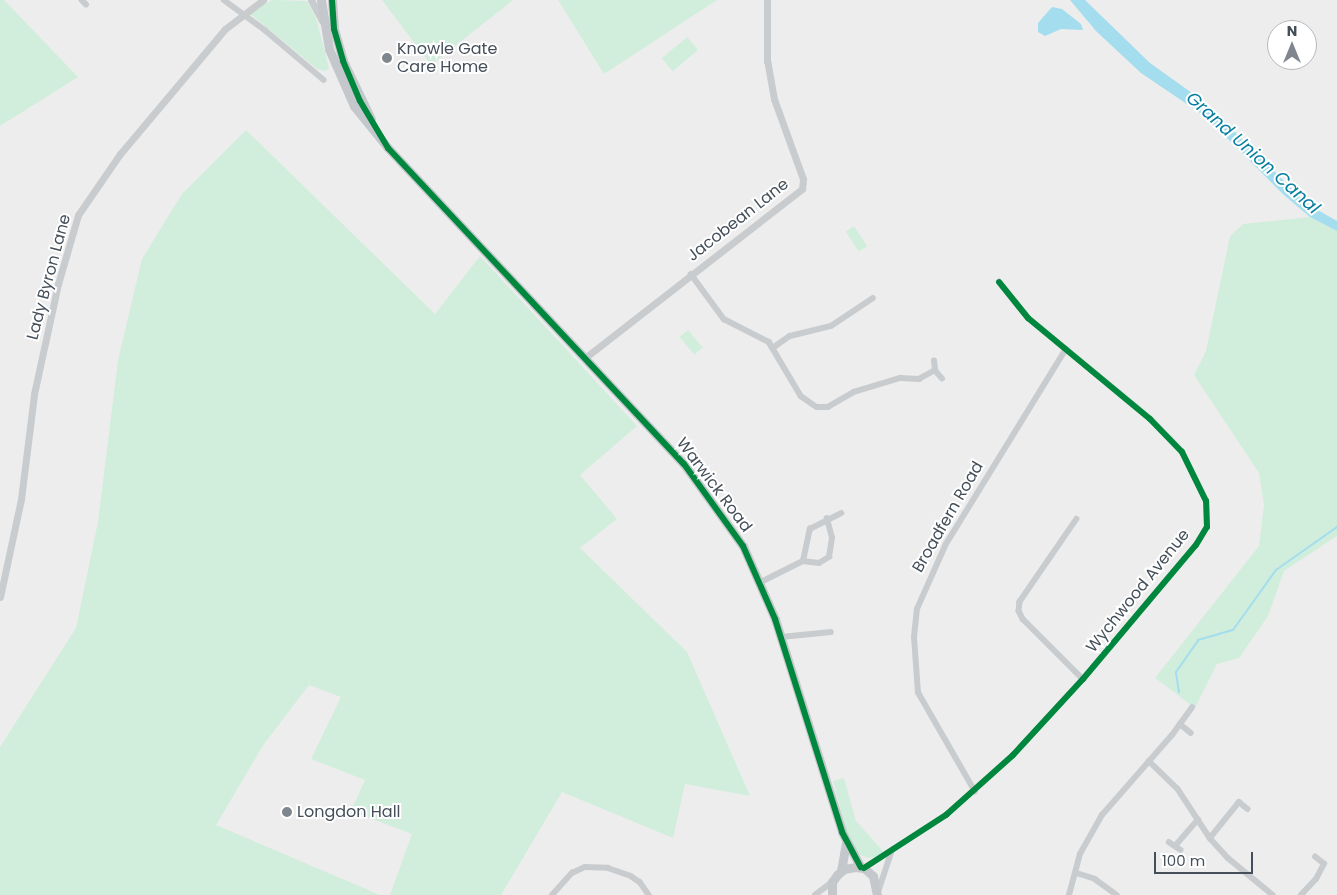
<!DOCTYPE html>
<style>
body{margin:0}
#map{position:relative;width:1337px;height:895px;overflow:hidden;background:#eeeded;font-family:Poppins,sans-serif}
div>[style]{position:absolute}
.green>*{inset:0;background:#d0eedb;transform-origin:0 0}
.water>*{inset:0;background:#a4dded}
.stream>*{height:2px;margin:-1px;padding:0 1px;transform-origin:1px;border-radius:1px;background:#a4dded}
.minor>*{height:5.5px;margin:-2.75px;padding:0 2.75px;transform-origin:2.75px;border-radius:2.75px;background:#c9ccce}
.tertiary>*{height:7px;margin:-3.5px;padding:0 3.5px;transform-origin:3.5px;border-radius:3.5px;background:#c9ccce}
.primary>*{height:9px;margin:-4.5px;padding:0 4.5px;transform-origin:4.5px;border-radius:4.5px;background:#c4c8cc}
.cycleway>*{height:6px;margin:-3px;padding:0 3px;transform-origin:3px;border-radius:3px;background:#00873e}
.dots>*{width:14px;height:14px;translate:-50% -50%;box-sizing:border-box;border:2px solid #fff;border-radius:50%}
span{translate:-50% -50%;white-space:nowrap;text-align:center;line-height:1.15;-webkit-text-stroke:4px #fff;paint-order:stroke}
.poi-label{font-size:16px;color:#444f5a}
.left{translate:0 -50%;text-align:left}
.street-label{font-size:16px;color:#444f5a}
.water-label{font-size:18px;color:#097fa0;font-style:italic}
.north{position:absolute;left:1267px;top:20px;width:50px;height:50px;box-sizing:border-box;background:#fff;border:1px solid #b4b9bd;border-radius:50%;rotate:0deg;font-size:14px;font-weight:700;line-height:20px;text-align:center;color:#444f5a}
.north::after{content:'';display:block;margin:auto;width:18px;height:22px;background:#80868d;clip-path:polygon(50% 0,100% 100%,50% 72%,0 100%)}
.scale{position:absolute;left:1154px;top:852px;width:99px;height:22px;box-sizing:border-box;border:2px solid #444f5a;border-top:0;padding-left:6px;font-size:15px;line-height:18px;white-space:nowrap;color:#444f5a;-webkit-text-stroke:4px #fff;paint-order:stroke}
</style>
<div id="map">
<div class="green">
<i style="clip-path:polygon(0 0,4px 0,78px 77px,0 126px)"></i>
<i style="clip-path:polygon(272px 0,307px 1px,316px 18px,329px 68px,326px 71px,317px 69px,249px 13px)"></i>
<i style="clip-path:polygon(382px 0,513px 0,431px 65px)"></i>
<i style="clip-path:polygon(558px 0,717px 0,604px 74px)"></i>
<i style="left:687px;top:37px;width:17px;height:33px;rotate:50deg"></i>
<i style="clip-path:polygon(246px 130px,435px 314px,480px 256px,637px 426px,580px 475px,617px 519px,580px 548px,687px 652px,750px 796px,685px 784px,673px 838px,562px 792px,501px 895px,390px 895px,412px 834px,351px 811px,365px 780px,311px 759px,341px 697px,309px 685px,264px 744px,216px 825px,380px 895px,0 895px,0 747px,76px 628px,98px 522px,118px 360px,142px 259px,182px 194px)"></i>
<i style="clip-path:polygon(1310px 217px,1337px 231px,1337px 536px,1284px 571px,1268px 616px,1239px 658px,1217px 664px,1195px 708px,1155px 678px,1259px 546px,1264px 505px,1259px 473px,1194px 375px,1206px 351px,1230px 236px,1243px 224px)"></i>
<i style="left:854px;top:226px;width:24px;height:10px;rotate:57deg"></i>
<i style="left:688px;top:330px;width:23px;height:11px;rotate:50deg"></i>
<i style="clip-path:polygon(844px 778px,856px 821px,882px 850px,884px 854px,879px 856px,868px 858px,858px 854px,849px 840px,833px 781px)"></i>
</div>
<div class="water">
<i style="clip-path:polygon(1070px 0,1085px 0,1150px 63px,1206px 103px,1307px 204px,1337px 221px,1337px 231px,1310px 217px,1284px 195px,1206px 117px,1141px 73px,1096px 31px)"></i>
<i style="clip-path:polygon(1052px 7px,1062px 9px,1081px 24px,1083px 30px,1061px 29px,1045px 36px,1038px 32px,1038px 23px)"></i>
</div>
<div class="stream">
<i style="left:1179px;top:692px;width:20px;rotate:-99deg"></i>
<i style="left:1176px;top:672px;width:39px;rotate:-55deg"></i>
<i style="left:1198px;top:640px;width:36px;rotate:-16deg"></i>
<i style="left:1233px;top:630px;width:74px;rotate:-54.4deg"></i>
<i style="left:1276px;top:570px;width:75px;rotate:-35.2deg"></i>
</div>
<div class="minor">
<i style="left:82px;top:0;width:6px;rotate:45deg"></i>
<i style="left:224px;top:0;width:51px;rotate:36.2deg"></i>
<i style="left:265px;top:30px;width:77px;rotate:40.3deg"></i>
<i style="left:691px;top:274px;width:56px;rotate:53.7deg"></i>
<i style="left:724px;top:319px;width:51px;rotate:27.1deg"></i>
<i style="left:769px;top:342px;width:63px;rotate:59.3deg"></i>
<i style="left:801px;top:396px;width:19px;rotate:35deg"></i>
<i style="left:817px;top:407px;width:11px"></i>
<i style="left:828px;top:407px;width:30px;rotate:-30deg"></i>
<i style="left:854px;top:392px;width:48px;rotate:-16.9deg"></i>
<i style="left:900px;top:378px;width:19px;rotate:3deg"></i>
<i style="left:919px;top:379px;width:18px;rotate:-29deg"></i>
<i style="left:935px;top:370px;width:9px;rotate:-96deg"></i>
<i style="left:774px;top:347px;width:19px;rotate:-35deg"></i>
<i style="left:790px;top:336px;width:42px;rotate:-13.7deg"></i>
<i style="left:831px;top:326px;width:50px;rotate:-33.7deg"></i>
<i style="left:935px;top:370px;width:11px;rotate:49deg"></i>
<i style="left:1077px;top:519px;width:101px;rotate:124.5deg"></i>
<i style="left:1020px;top:602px;width:9px;rotate:96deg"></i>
<i style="left:1019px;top:611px;width:9px;rotate:63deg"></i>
<i style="left:1023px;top:619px;width:85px;rotate:45deg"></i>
<i style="left:803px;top:561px;width:16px;rotate:7deg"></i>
<i style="left:819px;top:563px;width:12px;rotate:-31deg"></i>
<i style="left:829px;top:557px;width:19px;rotate:-81deg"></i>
<i style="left:832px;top:538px;width:20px;rotate:-105deg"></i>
<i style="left:761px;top:582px;width:47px;rotate:-26.6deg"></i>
<i style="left:803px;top:561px;width:33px;rotate:-78deg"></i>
<i style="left:810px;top:529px;width:35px;rotate:-27deg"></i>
<i style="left:781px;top:637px;width:50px;rotate:-5.7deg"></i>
<i style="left:1180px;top:724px;width:14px;rotate:39deg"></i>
<i style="left:1149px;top:761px;width:40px;rotate:44deg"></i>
<i style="left:1178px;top:789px;width:59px;rotate:56.9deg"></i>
<i style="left:1210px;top:838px;width:27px;rotate:48deg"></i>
<i style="left:1228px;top:858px;width:58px;rotate:39.4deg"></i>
<i style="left:975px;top:792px;width:114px;rotate:-119.9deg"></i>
<i style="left:918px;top:693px;width:56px;rotate:-94.1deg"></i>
<i style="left:914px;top:637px;width:28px;rotate:-84deg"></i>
<i style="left:917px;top:609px;width:71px;rotate:-66deg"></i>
<i style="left:946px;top:544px;width:229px;rotate:-58.4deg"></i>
<i style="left:1210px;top:838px;width:46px;rotate:-51.1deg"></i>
<i style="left:1239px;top:802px;width:11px;rotate:38deg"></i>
<i style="left:1169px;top:842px;width:14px;rotate:34deg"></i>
<i style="left:1175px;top:846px;width:35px;rotate:-49deg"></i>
<i style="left:864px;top:868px;width:98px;rotate:-32.9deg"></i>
<i style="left:946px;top:815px;width:90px;rotate:-41.8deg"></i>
<i style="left:1013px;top:755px;width:103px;rotate:-47.4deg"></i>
<i style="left:1083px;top:679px;width:175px;rotate:-49.9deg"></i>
<i style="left:1196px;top:545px;width:21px;rotate:-59deg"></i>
<i style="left:1207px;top:527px;width:26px;rotate:-92deg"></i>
<i style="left:1206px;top:501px;width:55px;rotate:-116.1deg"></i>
<i style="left:1182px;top:452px;width:46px;rotate:-134.1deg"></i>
<i style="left:1150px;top:419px;width:158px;rotate:-140.4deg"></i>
<i style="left:1028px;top:318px;width:46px;rotate:-128.9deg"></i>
<i style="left:1077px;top:873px;width:19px;rotate:18deg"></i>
<i style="left:1095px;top:879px;width:27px;rotate:36deg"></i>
<i style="left:878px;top:892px;width:41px;rotate:-71.6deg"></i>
<i style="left:552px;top:895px;width:30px;rotate:-48deg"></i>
<i style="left:572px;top:873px;width:14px;rotate:-25deg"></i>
<i style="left:585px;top:867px;width:23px;rotate:2deg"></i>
<i style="left:608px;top:868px;width:24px;rotate:19deg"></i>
<i style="left:631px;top:876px;width:11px;rotate:34deg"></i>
<i style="left:640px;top:882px;width:16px;rotate:55deg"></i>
<i style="left:815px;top:895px;width:21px;rotate:-37deg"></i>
<i style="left:1069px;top:895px;width:42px;rotate:-75deg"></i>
<i style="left:1080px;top:854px;width:45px;rotate:-60.6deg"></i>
<i style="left:1102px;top:815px;width:106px;rotate:-48.8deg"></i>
<i style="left:1172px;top:735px;width:34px;rotate:-54deg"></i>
<i style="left:1301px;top:895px;width:22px;rotate:-47deg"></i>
<i style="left:1316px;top:879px;width:17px;rotate:-62deg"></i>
<i style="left:1324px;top:864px;width:11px;rotate:-142deg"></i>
</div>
<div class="tertiary">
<i style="left:311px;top:0;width:24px;rotate:62deg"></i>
<i style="left:586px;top:357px;width:274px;rotate:-37.9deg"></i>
<i style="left:802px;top:189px;width:10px;rotate:-84deg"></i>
<i style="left:803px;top:179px;width:85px;rotate:-109.9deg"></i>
<i style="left:774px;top:99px;width:39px;rotate:-100deg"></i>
<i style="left:767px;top:61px;width:61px;rotate:-90deg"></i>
<i style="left:0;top:597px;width:100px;rotate:-77.9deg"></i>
<i style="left:21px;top:499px;width:106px;rotate:-82.9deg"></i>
<i style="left:34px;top:394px;width:113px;rotate:-77.7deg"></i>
<i style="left:58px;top:284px;width:72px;rotate:-73.8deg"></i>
<i style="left:78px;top:215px;width:74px;rotate:-55.5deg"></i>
<i style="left:120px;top:154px;width:163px;rotate:-50deg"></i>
<i style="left:225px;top:29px;width:48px;rotate:-37.3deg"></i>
</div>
<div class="primary">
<i style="left:321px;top:0;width:50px;rotate:80.7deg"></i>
<i style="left:329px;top:49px;width:62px;rotate:66.3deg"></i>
<i style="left:354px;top:106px;width:54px;rotate:51deg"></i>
<i style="left:388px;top:148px;width:433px;rotate:46.9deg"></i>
<i style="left:684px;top:464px;width:101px;rotate:54.3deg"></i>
<i style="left:743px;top:546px;width:80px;rotate:66.3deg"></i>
<i style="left:775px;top:619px;width:223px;rotate:72.5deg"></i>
<i style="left:842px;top:832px;width:40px;rotate:62deg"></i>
<i style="left:332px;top:0;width:29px;rotate:86deg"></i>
<i style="left:334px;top:29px;width:33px;rotate:74deg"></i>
<i style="left:343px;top:61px;width:64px;rotate:64.2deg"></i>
<i style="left:841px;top:871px;width:28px;rotate:-80deg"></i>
<i style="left:832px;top:895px;width:13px;rotate:-90deg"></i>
<i style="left:832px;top:882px;width:9px;rotate:-54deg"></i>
<i style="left:837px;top:875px;width:9px;rotate:-41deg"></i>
<i style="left:844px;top:869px;width:11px;rotate:-10deg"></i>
<i style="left:855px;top:867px;width:9px;rotate:6deg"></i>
<i style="left:864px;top:868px;width:12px;rotate:42deg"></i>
<i style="left:873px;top:876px;width:19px;rotate:78deg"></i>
</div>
<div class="cycleway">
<i style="left:332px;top:0;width:29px;rotate:86deg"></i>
<i style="left:334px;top:29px;width:33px;rotate:74deg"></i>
<i style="left:343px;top:61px;width:43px;rotate:67deg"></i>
<i style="left:360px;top:101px;width:55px;rotate:59.2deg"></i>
<i style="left:388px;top:148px;width:433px;rotate:46.9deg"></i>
<i style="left:684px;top:464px;width:101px;rotate:54.3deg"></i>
<i style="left:743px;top:546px;width:80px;rotate:66.3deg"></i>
<i style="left:775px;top:619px;width:223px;rotate:72.5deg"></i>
<i style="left:842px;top:832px;width:40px;rotate:62deg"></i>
<i style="left:864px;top:868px;width:98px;rotate:-32.9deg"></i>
<i style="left:946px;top:815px;width:90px;rotate:-41.8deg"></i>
<i style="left:1013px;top:755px;width:103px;rotate:-47.4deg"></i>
<i style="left:1083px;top:679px;width:175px;rotate:-49.9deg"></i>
<i style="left:1196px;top:545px;width:21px;rotate:-59deg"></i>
<i style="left:1207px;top:527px;width:26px;rotate:-92deg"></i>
<i style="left:1206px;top:501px;width:55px;rotate:-116.1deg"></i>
<i style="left:1182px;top:452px;width:46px;rotate:-134.1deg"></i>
<i style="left:1150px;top:419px;width:158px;rotate:-140.4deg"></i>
<i style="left:1028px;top:318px;width:46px;rotate:-128.9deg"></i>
</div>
<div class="dots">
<i style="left:387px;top:58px;background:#80868d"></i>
<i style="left:287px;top:812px;background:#80868d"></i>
</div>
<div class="poi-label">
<span class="left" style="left:397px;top:58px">Knowle Gate<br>Care Home</span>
<span class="left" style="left:297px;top:812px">Longdon Hall</span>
</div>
<div class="street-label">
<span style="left:738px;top:220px;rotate:-38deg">Jacobean Lane</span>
<span style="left:49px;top:277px;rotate:-75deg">Lady Byron Lane</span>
<span style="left:714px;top:485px;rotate:53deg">Warwick Road</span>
<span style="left:948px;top:517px;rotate:-60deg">Broadfern Road</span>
<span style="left:1138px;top:591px;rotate:-51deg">Wychwood Avenue</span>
</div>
<div class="water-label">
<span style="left:1253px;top:153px;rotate:42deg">Grand Union Canal</span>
</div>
<div class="north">N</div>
<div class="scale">100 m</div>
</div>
